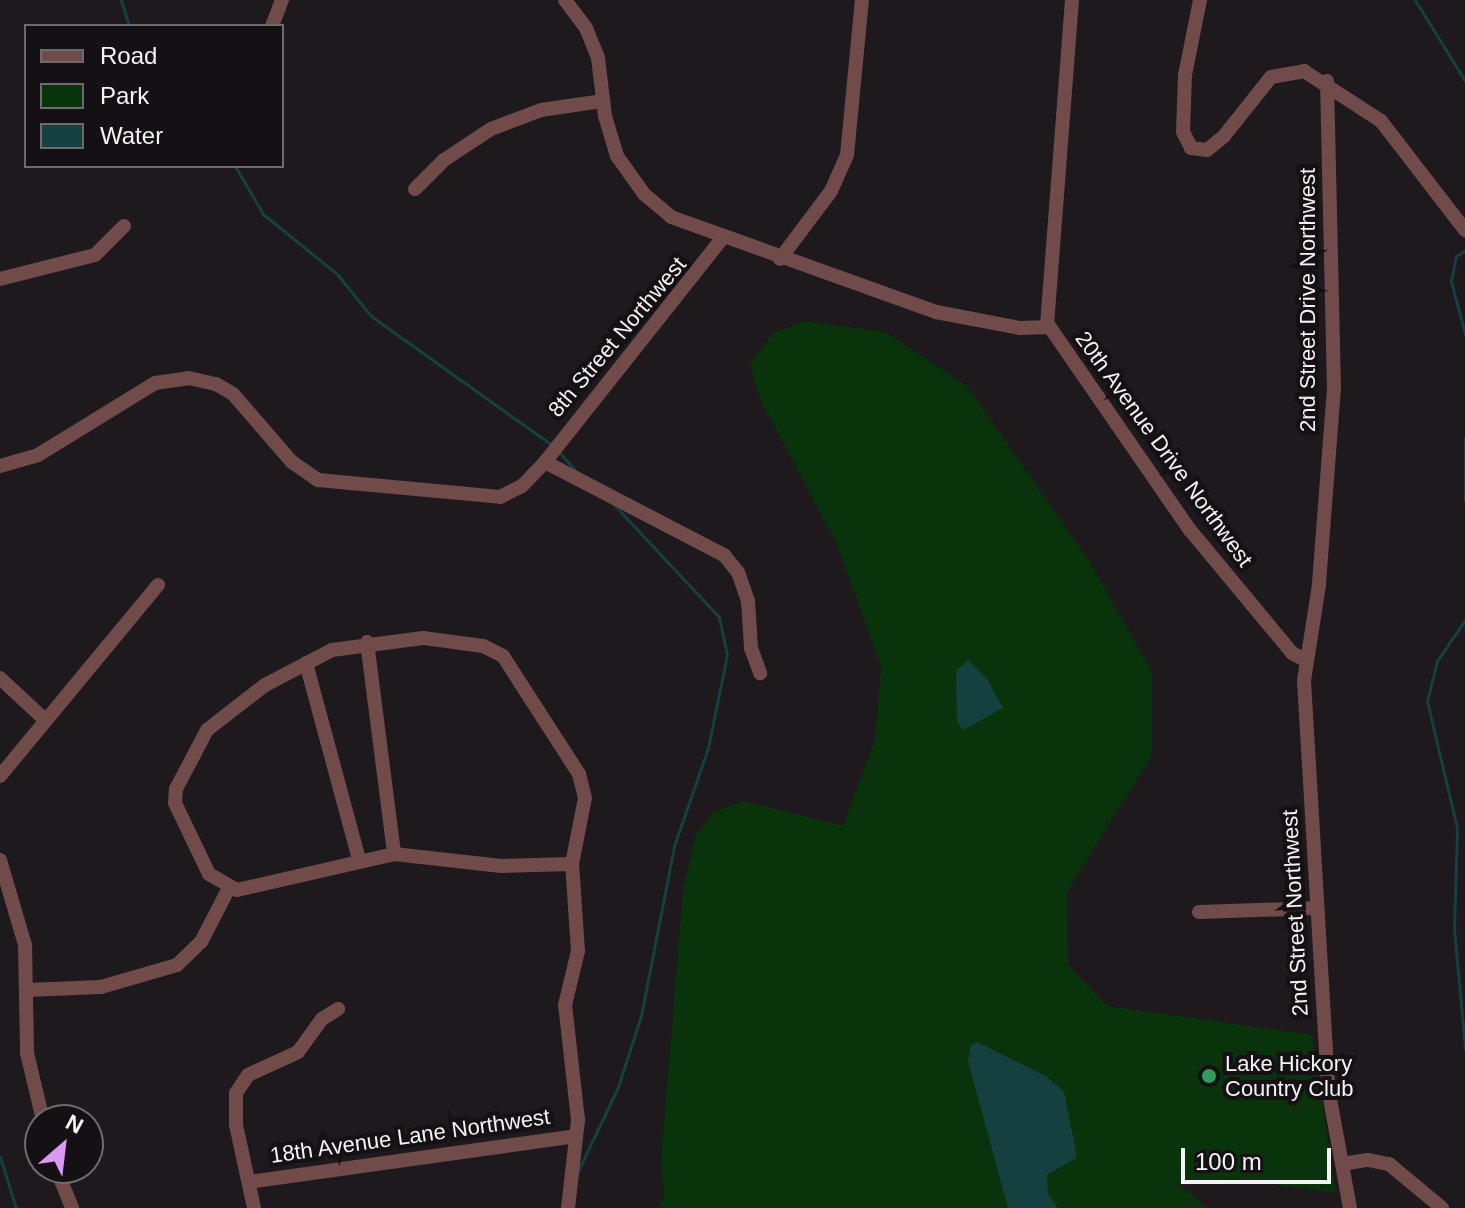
<!DOCTYPE html>
<style>
body{margin:0}
#map{position:relative;width:1465px;height:1208px;overflow:hidden;background:#1d191d;font-family:Arial,sans-serif}
div>[style]{position:absolute}
.green>*{inset:0;background:#09330a}
.water>*{inset:0;background:#154040}
.stream>*{height:3px;margin:-1.5px;padding:0 1.5px;transform-origin:1.5px;border-radius:1.5px;background:#154040}
.minor>*{height:14px;margin:-7px;padding:0 7px;transform-origin:7px;border-radius:7px;background:#714b4a}
.dots>*{width:22px;height:22px;translate:-50% -50%;box-sizing:border-box;border:4px solid #141014;border-radius:50%}
span{translate:-50% -50%;white-space:nowrap;text-align:center;line-height:1.15;-webkit-text-stroke:8px #141014;paint-order:stroke}
.street-label{font-size:22px;color:#f5f3f5}
.poi-label{font-size:22px;color:#f5f3f5}
.left{translate:0 -50%;text-align:left}
.legend{position:absolute;left:24px;top:24px;width:260px;height:144px;box-sizing:border-box;background:#141014;border:2px solid #6e6b6e;margin:0;padding:10px 14px;list-style:none;font-size:24px;color:#f5f3f5}
.legend li{display:flex;align-items:center;gap:16px;height:40px}
.legend b{width:40px;border:2px solid #6e6b6e}
.north{position:absolute;left:24px;top:1104px;width:80px;height:80px;box-sizing:border-box;background:#141014;border:2px solid #6e6b6e;border-radius:50%;rotate:28deg;font-size:22px;font-weight:700;line-height:32px;text-align:center;color:#f5f3f5}
.north::after{content:'';display:block;margin:auto;width:28px;height:36px;background:#dc99f4;clip-path:polygon(50% 0,100% 100%,50% 72%,0 100%)}
.scale{position:absolute;left:1181px;top:1148px;width:150px;height:36px;box-sizing:border-box;border:4px solid #f5f3f5;border-top:0;padding-left:10px;font-size:24px;line-height:28px;white-space:nowrap;color:#f5f3f5;-webkit-text-stroke:6px #141014;paint-order:stroke}
</style>
<div id="map">
<div class="green">
<i style="clip-path:polygon(804px 321px,885px 332px,967px 386px,1090px 562px,1152px 672px,1152px 755px,1067px 892px,1068px 965px,1108px 1006px,1312px 1035px,1336px 1193px,1235px 1179px,1177px 1182px,1207px 1208px,658px 1208px,664px 1196px,661px 1159px,683px 891px,695px 836px,713px 813px,743px 801px,843px 826px,875px 740px,881px 666px,837px 544px,760px 399px,750px 364px,773px 333px)"></i>
</div>
<div class="water">
<i style="clip-path:polygon(968px 660px,988px 680px,1003px 708px,963px 730px,957px 721px,956px 671px)"></i>
<i style="clip-path:polygon(977px 1042px,1046px 1076px,1064px 1092px,1076px 1151px,1076px 1158px,1047px 1175px,1048px 1194px,1058px 1208px,1008px 1208px,968px 1061px,971px 1045px)"></i>
</div>
<div class="stream">
<i style="left:121px;top:0;width:27px;rotate:73deg"></i>
<i style="left:1415px;top:0;width:95px;rotate:58.3deg"></i>
<i style="left:235px;top:166px;width:56px;rotate:59.7deg"></i>
<i style="left:263px;top:214px;width:97px;rotate:39.1deg"></i>
<i style="left:338px;top:275px;width:53px;rotate:51.2deg"></i>
<i style="left:371px;top:316px;width:224px;rotate:35.5deg"></i>
<i style="left:1465px;top:250px;width:11px;rotate:146deg"></i>
<i style="left:1456px;top:256px;width:25px;rotate:101deg"></i>
<i style="left:1451px;top:281px;width:55px;rotate:75.2deg"></i>
<i style="left:1465px;top:438px;width:62px;rotate:90deg"></i>
<i style="left:558px;top:451px;width:24px;rotate:48deg"></i>
<i style="left:1465px;top:620px;width:50px;rotate:124.3deg"></i>
<i style="left:1437px;top:661px;width:41px;rotate:104deg"></i>
<i style="left:1427px;top:701px;width:130px;rotate:76.7deg"></i>
<i style="left:1457px;top:828px;width:101px;rotate:91.7deg"></i>
<i style="left:1454px;top:929px;width:120px;rotate:84.7deg"></i>
<i style="left:0;top:1157px;width:53px;rotate:72.6deg"></i>
<i style="left:578px;top:1171px;width:93px;rotate:-64.5deg"></i>
<i style="left:618px;top:1087px;width:75px;rotate:-72.1deg"></i>
<i style="left:641px;top:1016px;width:173px;rotate:-79deg"></i>
<i style="left:674px;top:846px;width:104px;rotate:-70.9deg"></i>
<i style="left:708px;top:748px;width:95px;rotate:-78.5deg"></i>
<i style="left:727px;top:655px;width:39px;rotate:-102deg"></i>
<i style="left:719px;top:617px;width:152px;rotate:-133.1deg"></i>
</div>
<div class="minor">
<i style="left:565px;top:0;width:35px;rotate:53deg"></i>
<i style="left:586px;top:28px;width:32px;rotate:68deg"></i>
<i style="left:598px;top:58px;width:58px;rotate:83.1deg"></i>
<i style="left:605px;top:116px;width:42px;rotate:73.3deg"></i>
<i style="left:617px;top:156px;width:47px;rotate:54.6deg"></i>
<i style="left:644px;top:194px;width:35px;rotate:40deg"></i>
<i style="left:671px;top:217px;width:282px;rotate:19.7deg"></i>
<i style="left:936px;top:312px;width:86px;rotate:10.8deg"></i>
<i style="left:1020px;top:328px;width:29px;rotate:-2deg"></i>
<i style="left:1072px;top:0;width:324px;rotate:94.4deg"></i>
<i style="left:1047px;top:323px;width:252px;rotate:55.4deg"></i>
<i style="left:1190px;top:530px;width:160px;rotate:50.3deg"></i>
<i style="left:1292px;top:653px;width:15px;rotate:28deg"></i>
<i style="left:1200px;top:0;width:76px;rotate:101.3deg"></i>
<i style="left:1185px;top:75px;width:57px;rotate:92deg"></i>
<i style="left:1183px;top:132px;width:18px;rotate:63deg"></i>
<i style="left:1191px;top:148px;width:16px;rotate:7deg"></i>
<i style="left:1207px;top:150px;width:22px;rotate:-39deg"></i>
<i style="left:1224px;top:136px;width:75px;rotate:-51.5deg"></i>
<i style="left:1271px;top:77px;width:34px;rotate:-10deg"></i>
<i style="left:1304px;top:71px;width:92px;rotate:33deg"></i>
<i style="left:1381px;top:121px;width:138px;rotate:52.4deg"></i>
<i style="left:272px;top:26px;width:28px;rotate:-69deg"></i>
<i style="left:1327px;top:81px;width:307px;rotate:88.7deg"></i>
<i style="left:1334px;top:388px;width:198px;rotate:94.4deg"></i>
<i style="left:1319px;top:585px;width:97px;rotate:98.9deg"></i>
<i style="left:1304px;top:681px;width:408px;rotate:86.6deg"></i>
<i style="left:1328px;top:1088px;width:122px;rotate:79.6deg"></i>
<i style="left:415px;top:189px;width:41px;rotate:-45deg"></i>
<i style="left:444px;top:160px;width:56px;rotate:-33.4deg"></i>
<i style="left:491px;top:129px;width:53px;rotate:-20.8deg"></i>
<i style="left:541px;top:110px;width:63px;rotate:-8.3deg"></i>
<i style="left:780px;top:259px;width:85px;rotate:-53.1deg"></i>
<i style="left:831px;top:191px;width:39px;rotate:-66deg"></i>
<i style="left:847px;top:155px;width:156px;rotate:-84.5deg"></i>
<i style="left:0;top:279px;width:98px;rotate:-14.2deg"></i>
<i style="left:95px;top:255px;width:41px;rotate:-45deg"></i>
<i style="left:545px;top:462px;width:202px;rotate:27.5deg"></i>
<i style="left:724px;top:555px;width:22px;rotate:51deg"></i>
<i style="left:738px;top:572px;width:31px;rotate:71deg"></i>
<i style="left:748px;top:601px;width:47px;rotate:86.3deg"></i>
<i style="left:751px;top:648px;width:27px;rotate:70deg"></i>
<i style="left:0;top:466px;width:40px;rotate:-16deg"></i>
<i style="left:38px;top:455px;width:137px;rotate:-31.6deg"></i>
<i style="left:155px;top:383px;width:34px;rotate:-8deg"></i>
<i style="left:189px;top:378px;width:28px;rotate:13deg"></i>
<i style="left:216px;top:384px;width:20px;rotate:30deg"></i>
<i style="left:233px;top:394px;width:90px;rotate:49.1deg"></i>
<i style="left:292px;top:462px;width:32px;rotate:35deg"></i>
<i style="left:318px;top:480px;width:183px;rotate:5.3deg"></i>
<i style="left:500px;top:497px;width:25px;rotate:-27deg"></i>
<i style="left:522px;top:486px;width:33px;rotate:-46deg"></i>
<i style="left:545px;top:462px;width:285px;rotate:-51.6deg"></i>
<i style="left:367px;top:642px;width:214px;rotate:82.7deg"></i>
<i style="left:306px;top:663px;width:203px;rotate:74.9deg"></i>
<i style="left:0;top:678px;width:60px;rotate:43deg"></i>
<i style="left:0;top:776px;width:248px;rotate:-50.4deg"></i>
<i style="left:0;top:860px;width:89px;rotate:73.6deg"></i>
<i style="left:25px;top:945px;width:108px;rotate:88.9deg"></i>
<i style="left:27px;top:1053px;width:69px;rotate:76.6deg"></i>
<i style="left:1199px;top:912px;width:118px;rotate:-1.9deg"></i>
<i style="left:26px;top:990px;width:75px;rotate:-2.3deg"></i>
<i style="left:101px;top:987px;width:79px;rotate:-16.1deg"></i>
<i style="left:177px;top:965px;width:33px;rotate:-44deg"></i>
<i style="left:201px;top:942px;width:61px;rotate:-62.6deg"></i>
<i style="left:1342px;top:1164px;width:26px;rotate:-9deg"></i>
<i style="left:1368px;top:1160px;width:21px;rotate:11deg"></i>
<i style="left:1389px;top:1164px;width:69px;rotate:39.7deg"></i>
<i style="left:56px;top:1168px;width:43px;rotate:68.2deg"></i>
<i style="left:249px;top:1182px;width:330px;rotate:-8deg"></i>
<i style="left:254px;top:1208px;width:85px;rotate:-102.2deg"></i>
<i style="left:236px;top:1125px;width:32px;rotate:-90deg"></i>
<i style="left:236px;top:1093px;width:22px;rotate:-56deg"></i>
<i style="left:248px;top:1075px;width:55px;rotate:-24.7deg"></i>
<i style="left:298px;top:1052px;width:41px;rotate:-54deg"></i>
<i style="left:322px;top:1019px;width:19px;rotate:-32deg"></i>
<i style="left:568px;top:1208px;width:89px;rotate:-83.5deg"></i>
<i style="left:578px;top:1120px;width:116px;rotate:-96.4deg"></i>
<i style="left:565px;top:1005px;width:56px;rotate:-76.5deg"></i>
<i style="left:578px;top:951px;width:87px;rotate:-93.9deg"></i>
<i style="left:572px;top:864px;width:67px;rotate:-78.9deg"></i>
<i style="left:585px;top:798px;width:25px;rotate:-104deg"></i>
<i style="left:579px;top:774px;width:140px;rotate:-122.8deg"></i>
<i style="left:503px;top:656px;width:22px;rotate:-153deg"></i>
<i style="left:483px;top:646px;width:61px;rotate:-172.4deg"></i>
<i style="left:423px;top:638px;width:92px;rotate:172.5deg"></i>
<i style="left:332px;top:650px;width:76px;rotate:152.4deg"></i>
<i style="left:265px;top:685px;width:73px;rotate:142.2deg"></i>
<i style="left:207px;top:730px;width:67px;rotate:117.7deg"></i>
<i style="left:176px;top:789px;width:14px;rotate:94deg"></i>
<i style="left:175px;top:803px;width:79px;rotate:64.4deg"></i>
<i style="left:209px;top:874px;width:32px;rotate:30deg"></i>
<i style="left:237px;top:890px;width:161px;rotate:-12.9deg"></i>
<i style="left:394px;top:854px;width:108px;rotate:6.4deg"></i>
<i style="left:501px;top:866px;width:71px;rotate:-1.6deg"></i>
</div>
<div class="dots">
<i style="left:1209px;top:1076px;background:#2e9e5b"></i>
</div>
<div class="street-label">
<span style="left:1308px;top:300px;rotate:-90deg">2nd Street Drive Northwest</span>
<span style="left:617px;top:337px;rotate:-50deg">8th Street Northwest</span>
<span style="left:1164px;top:449px;rotate:54deg">20th Avenue Drive Northwest</span>
<span style="left:1295px;top:913px;rotate:-93deg">2nd Street Northwest</span>
<span style="left:410px;top:1136px;rotate:-8deg">18th Avenue Lane Northwest</span>
</div>
<div class="poi-label">
<span class="left" style="left:1225px;top:1076px">Lake Hickory<br>Country Club</span>
</div>
<ul class="legend">
<li><b style="height:10px;background:#714b4a"></b>Road</li>
<li><b style="height:22px;background:#09330a"></b>Park</li>
<li><b style="height:22px;background:#154040"></b>Water</li>
</ul>
<div class="north">N</div>
<div class="scale">100 m</div>
</div>
